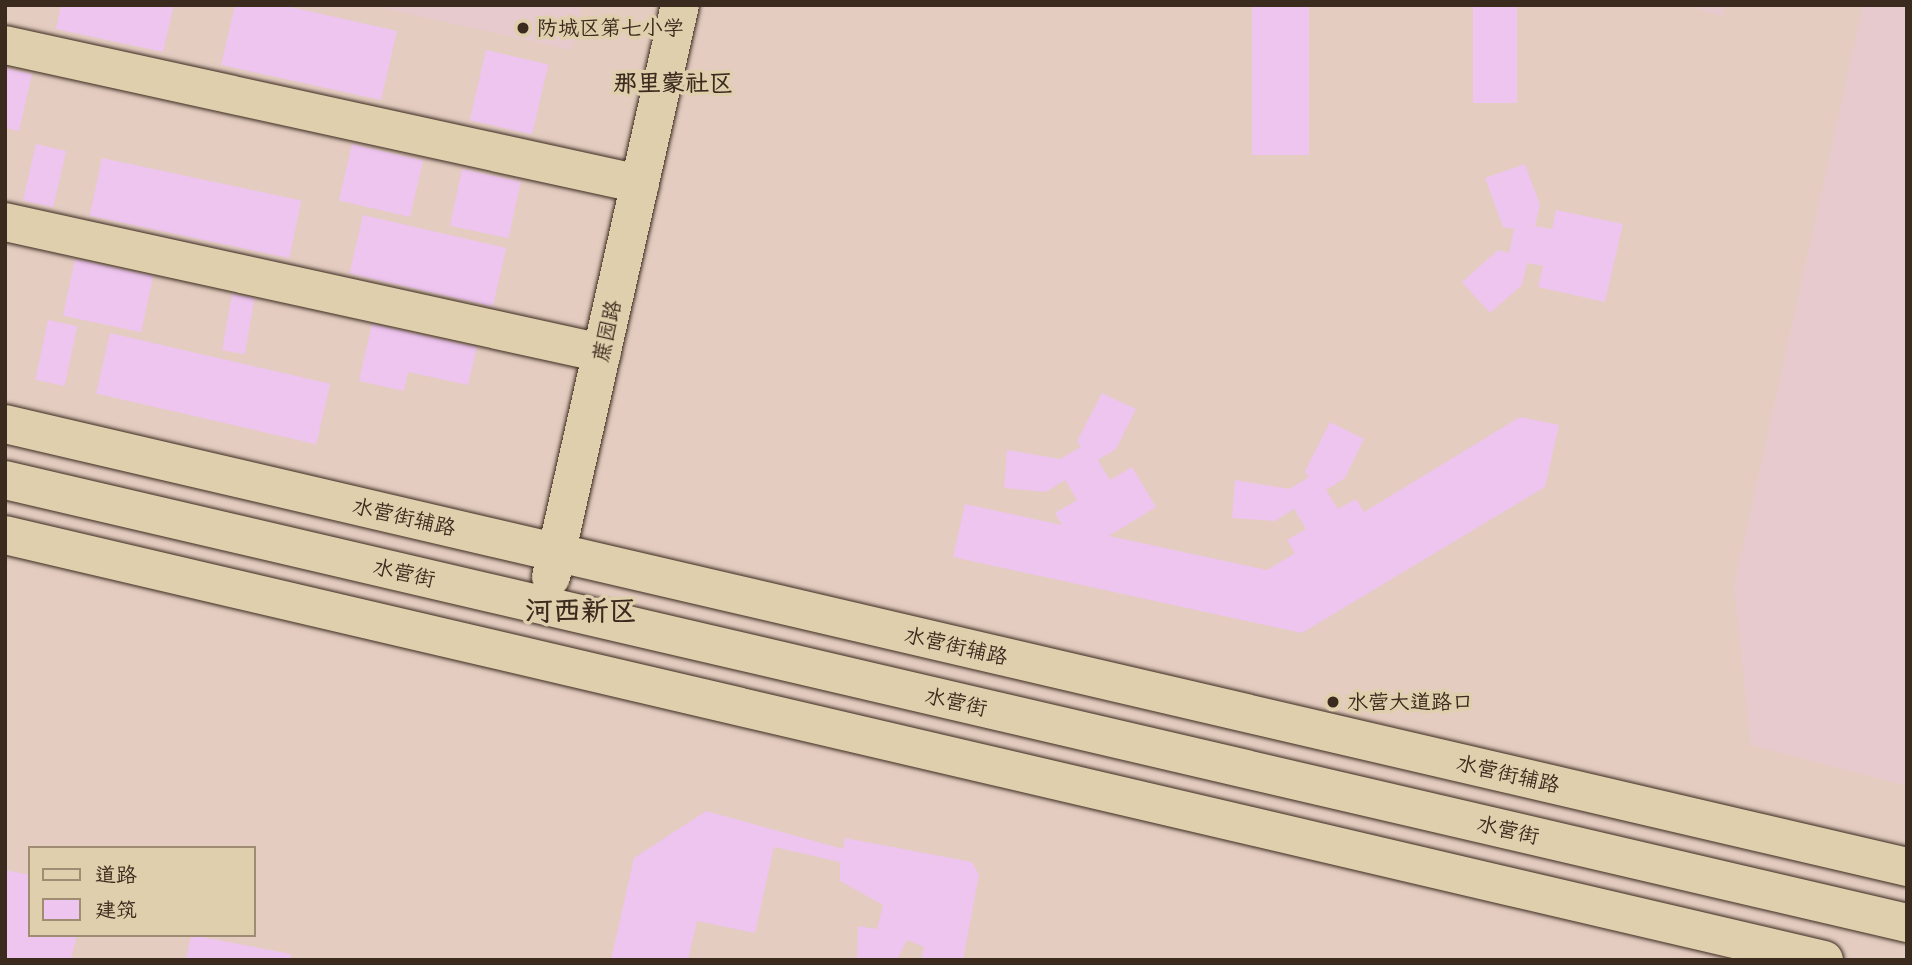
<!DOCTYPE html>
<meta charset="utf-8">
<style>
body{margin:0}
#map{position:relative;width:1912px;height:965px;overflow:hidden;background:#e4ccc0;font-family:"Patrick Hand","LXGW WenKai TC",sans-serif}
div>[style]{position:absolute}
.built>*{inset:0;background:#e7cace}
.building>*{inset:0;background:#edc5ee;transform-origin:0 0}
.roads{filter:drop-shadow(0 0 2px #3b2a1e) drop-shadow(0 0 2px #3b2a1e)}
.minor>*{height:38px;margin:-19px;padding:0 19px;transform-origin:19px;border-radius:19px;background:#e0cfac}
.dots>*{width:19px;height:19px;translate:-50% -50%;box-sizing:border-box;border:4px solid #e0cfac;border-radius:50%}
span{translate:-50% -50%;white-space:nowrap;text-align:center;line-height:1.15;-webkit-text-stroke:7px #e0cfac;paint-order:stroke}
.poi-label{font-size:21px;color:#3b2a1e}
.left{translate:0 -50%;text-align:left}
.street-label{font-size:21px;color:#3b2a1e}
.quarter-label{font-size:24px;color:#3b2a1e;font-weight:700}
.district-label{font-size:28px;color:#3b2a1e;font-weight:700}
.frame{position:absolute;inset:0;border:7px solid #3b2a1e;pointer-events:none}
.legend{position:absolute;left:28px;top:846px;width:228px;height:91px;box-sizing:border-box;background:#e0cfac;border:2px solid #9e8d73;margin:0;padding:9px 12px;list-style:none;font-size:21px;color:#3b2a1e}
.legend li{display:flex;align-items:center;gap:14px;height:35px}
.legend b{width:35px;border:2px solid #9e8d73}
</style>
<div id="map">
<div class="built">
<i style="clip-path:polygon(368px 5px,582px 5px,572px 50px)"></i>
<i style="clip-path:polygon(1684px 5px,1725px 5px,1723px 17px)"></i>
<i style="clip-path:polygon(1863px 5px,1907px 5px,1907px 786px,1751px 745px,1734px 586px)"></i>
</div>
<div class="building">
<i style="clip-path:polygon(61px 5px,174px 5px,163px 52px,56px 29px)"></i>
<i style="clip-path:polygon(235px 5px,282px 5px,397px 31px,381px 100px,221px 65px)"></i>
<i style="left:1252px;top:5px;width:57px;height:150px"></i>
<i style="left:1473px;top:5px;width:44px;height:98px"></i>
<i style="left:486px;top:50px;width:64px;height:72px;rotate:13deg"></i>
<i style="clip-path:polygon(5px 68px,32px 74px,19px 131px,5px 128px)"></i>
<i style="left:36px;top:144px;width:31px;height:58px;rotate:13deg"></i>
<i style="left:352px;top:144px;width:73px;height:58px;rotate:13deg"></i>
<i style="left:102px;top:158px;width:204px;height:59px;rotate:12deg"></i>
<i style="clip-path:polygon(1525px 164px,1540px 205px,1535px 226px,1552px 229px,1556px 210px,1623px 224px,1605px 302px,1538px 287px,1543px 266px,1527px 263px,1522px 285px,1490px 313px,1462px 282px,1498px 250px,1509px 253px,1514px 229px,1503px 227px,1485px 178px)"></i>
<i style="left:462px;top:169px;width:60px;height:58px;rotate:12deg"></i>
<i style="left:363px;top:215px;width:147px;height:60px;rotate:13deg"></i>
<i style="left:75px;top:259px;width:80px;height:58px;rotate:12deg"></i>
<i style="left:232px;top:294px;width:23px;height:57px;rotate:10deg"></i>
<i style="left:48px;top:320px;width:30px;height:61px;rotate:12deg"></i>
<i style="clip-path:polygon(372px 324px,477px 347px,468px 385px,408px 372px,404px 391px,359px 381px)"></i>
<i style="left:110px;top:333px;width:226px;height:62px;rotate:13deg"></i>
<i style="clip-path:polygon(1102px 393px,1136px 409px,1116px 449px,1098px 460px,1110px 480px,1132px 467px,1156px 507px,1109px 536px,1267px 570px,1295px 553px,1287px 540px,1306px 529px,1294px 509px,1275px 521px,1232px 518px,1235px 480px,1289px 489px,1309px 477px,1305px 471px,1330px 422px,1364px 439px,1345px 478px,1326px 490px,1338px 509px,1356px 499px,1364px 512px,1520px 417px,1559px 425px,1545px 487px,1302px 633px,953px 557px,965px 504px,1062px 525px,1055px 513px,1077px 500px,1065px 480px,1046px 492px,1004px 488px,1007px 450px,1060px 459px,1081px 447px,1077px 441px)"></i>
<i style="clip-path:polygon(706px 811px,843px 849px,845px 838px,972px 862px,979px 875px,963px 960px,921px 960px,924px 947px,907px 940px,897px 960px,857px 960px,858px 926px,877px 929px,883px 905px,840px 881px,840px 862px,774px 847px,755px 933px,697px 921px,688px 960px,611px 960px,634px 858px)"></i>
<i style="clip-path:polygon(5px 870px,30px 875px,30px 935px,77px 935px,71px 960px,5px 960px)"></i>
<i style="clip-path:polygon(191px 935px,291px 954px,290px 960px,186px 960px)"></i>
</div>
<div class="roads">
<div class="minor">
<i style="left:5px;top:45px;width:650px;rotate:12.35deg"></i>
<i style="left:5px;top:222px;width:611px;rotate:12.38deg"></i>
<i style="left:5px;top:424px;width:1953px;rotate:13.11deg"></i>
<i style="left:5px;top:480px;width:1953px;rotate:13.11deg"></i>
<i style="left:5px;top:535px;width:1868px;rotate:13.15deg"></i>
<i style="left:551px;top:577px;width:586px;rotate:-77.29deg"></i>
</div>
</div>
<div class="dots">
<i style="left:523px;top:28px;background:#3b2a1e"></i>
<i style="left:1333px;top:702px;background:#3b2a1e"></i>
</div>
<div class="poi-label">
<span class="left" style="left:537px;top:28px">防城区第七小学</span>
<span class="left" style="left:1347px;top:702px">水营大道路口</span>
</div>
<div class="street-label">
<span style="left:607px;top:331px;rotate:-77deg">蔗园路</span>
<span style="left:404px;top:517px;rotate:13deg">水营街辅路</span>
<span style="left:404px;top:573px;rotate:13deg">水营街</span>
<span style="left:956px;top:646px;rotate:13deg">水营街辅路</span>
<span style="left:956px;top:702px;rotate:13deg">水营街</span>
<span style="left:1508px;top:774px;rotate:13deg">水营街辅路</span>
<span style="left:1508px;top:830px;rotate:13deg">水营街</span>
</div>
<div class="quarter-label">
<span style="left:673px;top:83px">那里蒙社区</span>
</div>
<div class="district-label">
<span style="left:581px;top:610px">河西新区</span>
</div>
<div class="frame"></div>
<ul class="legend">
<li><b style="height:9px;background:#e0cfac"></b>道路</li>
<li><b style="height:19px;background:#edc5ee"></b>建筑</li>
</ul>
</div>
